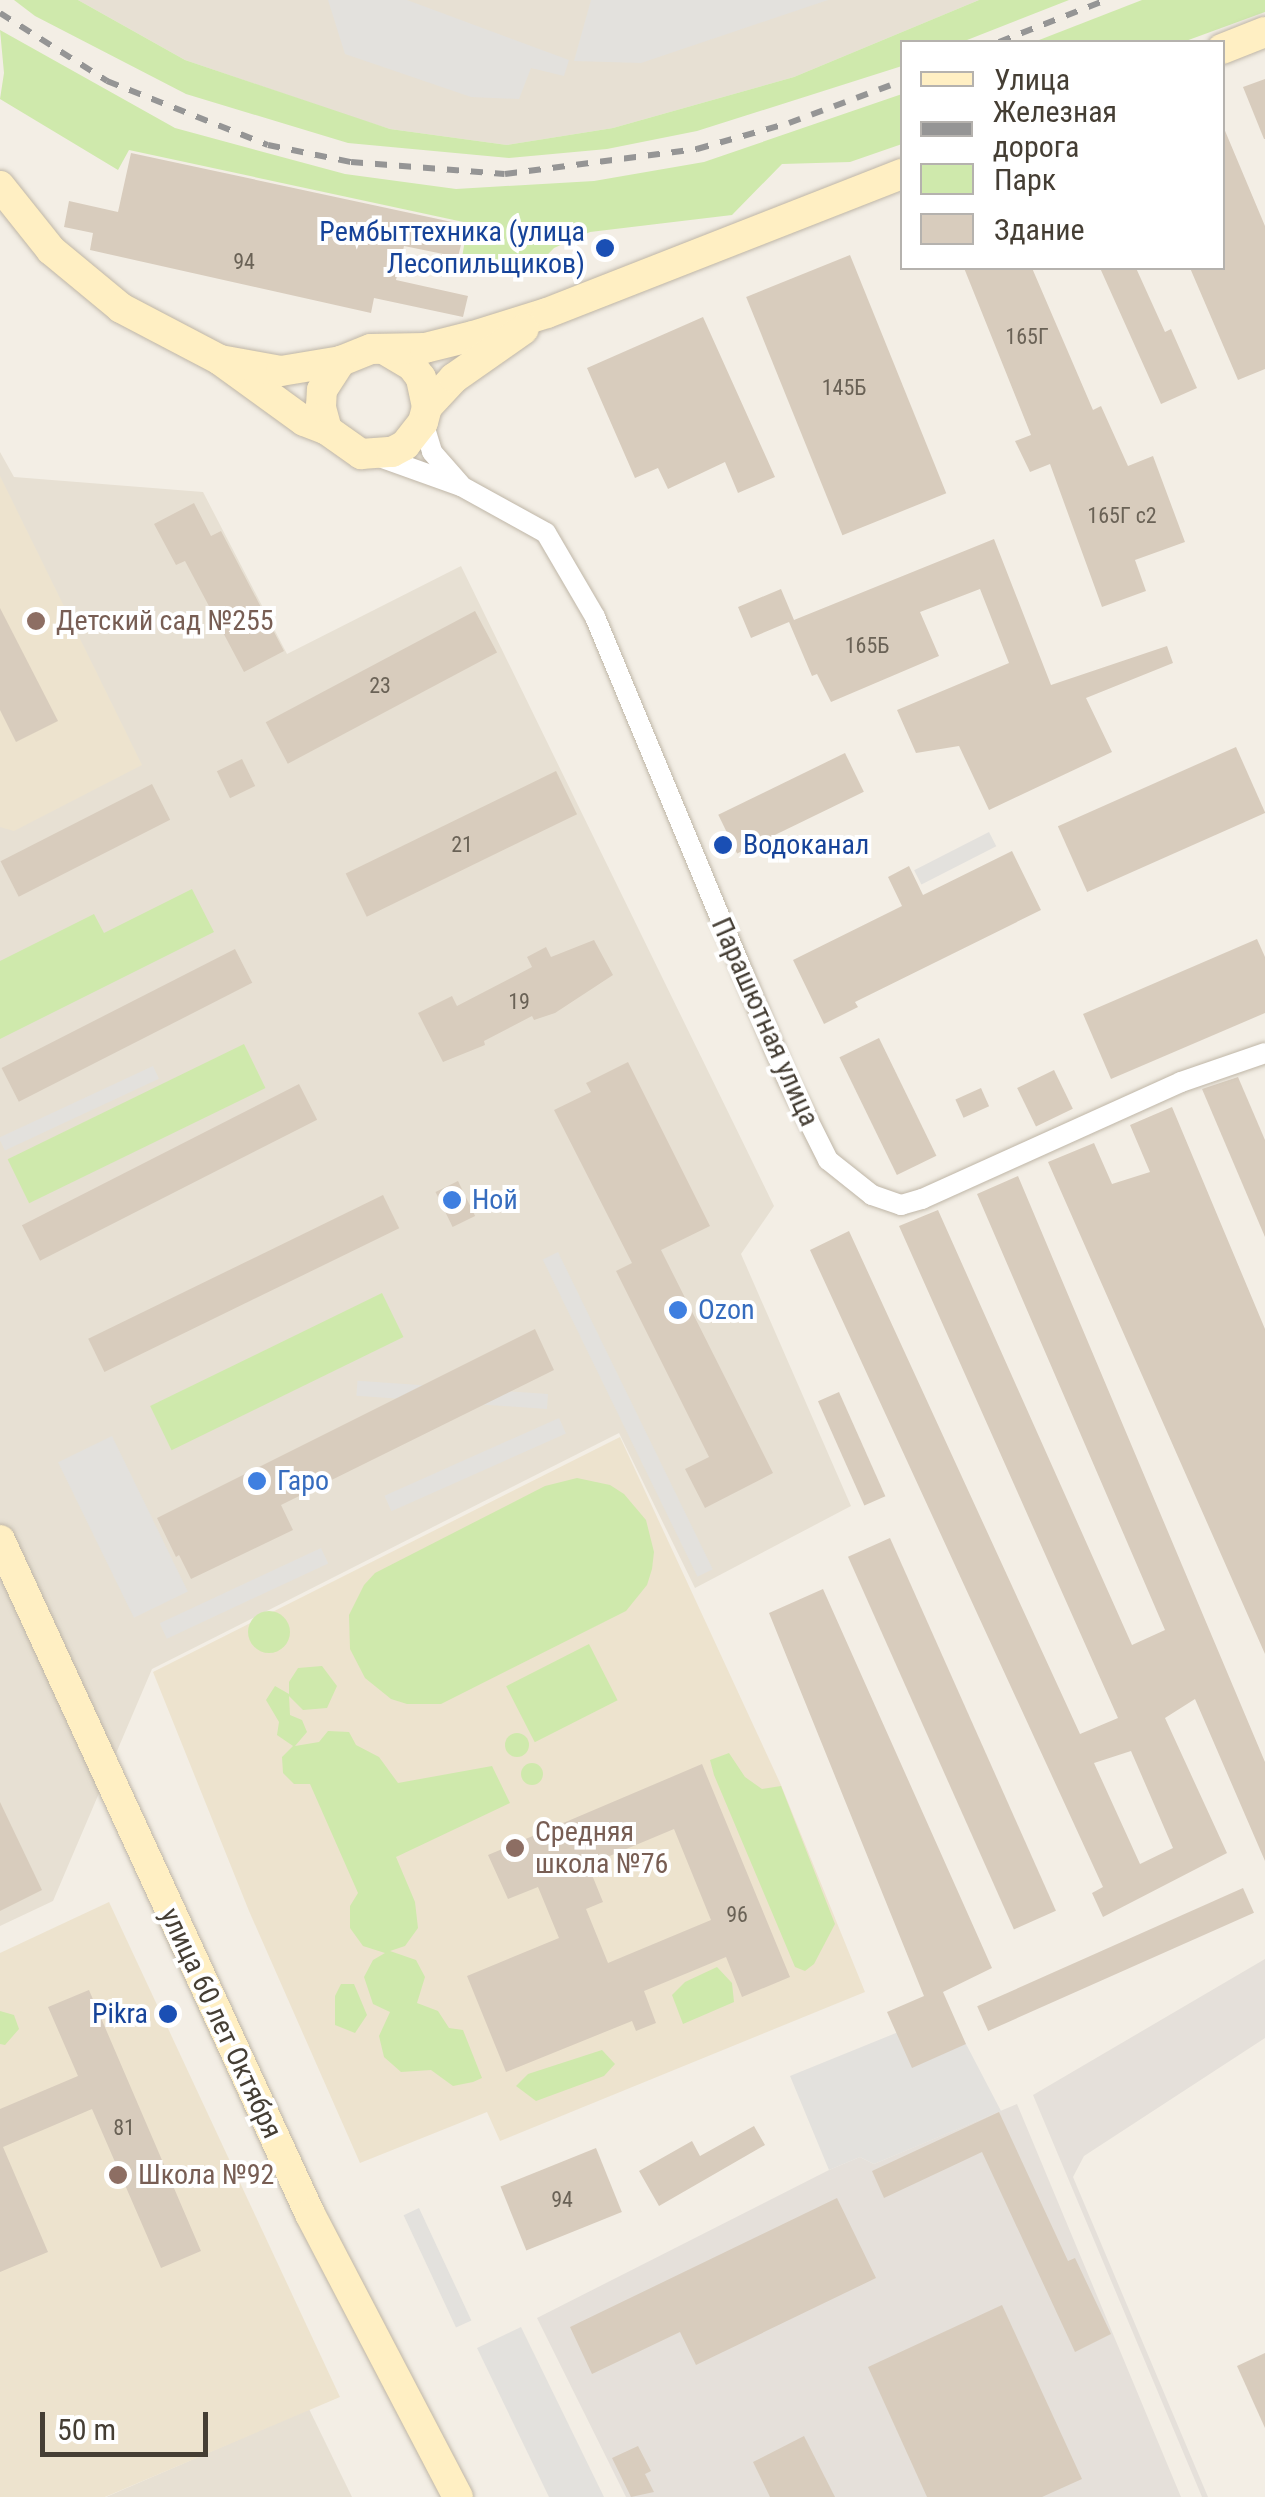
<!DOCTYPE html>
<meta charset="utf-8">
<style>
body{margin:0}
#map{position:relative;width:1265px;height:2497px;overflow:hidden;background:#f3eee5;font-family:"Roboto Condensed",sans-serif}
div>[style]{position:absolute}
.residential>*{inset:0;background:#e7e0d3}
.industrial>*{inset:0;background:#e5e0da}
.education>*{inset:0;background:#ede3ce}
.green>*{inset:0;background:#cfe9ac;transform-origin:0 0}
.round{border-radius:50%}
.parking>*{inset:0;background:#e3e1dd;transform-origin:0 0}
.building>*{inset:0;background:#d8ccbd;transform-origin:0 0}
.roads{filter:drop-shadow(0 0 2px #bfb6a7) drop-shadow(0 0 2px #bfb6a7)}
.street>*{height:20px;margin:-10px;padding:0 10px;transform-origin:10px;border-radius:10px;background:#fff}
.secondary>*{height:30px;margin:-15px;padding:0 15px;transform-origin:15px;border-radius:15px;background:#ffefc3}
.rail>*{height:6px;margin-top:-3px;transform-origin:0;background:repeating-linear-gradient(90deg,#959595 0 12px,transparent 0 24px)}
.dots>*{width:28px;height:28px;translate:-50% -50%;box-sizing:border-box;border:5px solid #fff;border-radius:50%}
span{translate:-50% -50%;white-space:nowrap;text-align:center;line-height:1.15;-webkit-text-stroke:8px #fff;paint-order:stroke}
.number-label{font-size:22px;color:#6a6256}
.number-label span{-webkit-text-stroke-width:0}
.transit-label{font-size:28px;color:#164399}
.right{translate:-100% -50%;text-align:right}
.left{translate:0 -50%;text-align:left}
.education-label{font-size:28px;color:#785e54}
.street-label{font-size:28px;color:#453e34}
.shop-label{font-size:28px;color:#366cbe}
.legend{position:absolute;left:900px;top:40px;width:325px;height:230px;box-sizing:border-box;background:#fff;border:2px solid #b5b2ae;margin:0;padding:12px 18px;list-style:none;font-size:30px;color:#453e34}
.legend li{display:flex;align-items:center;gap:20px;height:50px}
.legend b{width:50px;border:2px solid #b5b2ae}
.scale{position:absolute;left:40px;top:2412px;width:168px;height:45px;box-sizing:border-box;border:5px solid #453e34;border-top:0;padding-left:12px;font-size:30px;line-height:35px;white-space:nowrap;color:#453e34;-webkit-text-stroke:8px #fff;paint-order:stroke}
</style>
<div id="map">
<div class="residential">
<i style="clip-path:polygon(78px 0,979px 0,794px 77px,613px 128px,507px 145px,390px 129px,355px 118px,185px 60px)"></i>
<i style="clip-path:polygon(0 452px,14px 477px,203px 492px,287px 654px,461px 566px,774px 1206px,741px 1254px,851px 1506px,695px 1588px,619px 1433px,152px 1669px,53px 1901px,0 1926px)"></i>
<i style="clip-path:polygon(309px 2409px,352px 2497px,106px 2497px)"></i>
</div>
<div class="industrial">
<i style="clip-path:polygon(1265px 1959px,1265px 2038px,1084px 2156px,1073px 2177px,1208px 2497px,1202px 2497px,1033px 2095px)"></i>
<i style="clip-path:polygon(1017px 2104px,1181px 2497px,626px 2497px,537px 2318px,829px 2170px,860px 2157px,874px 2164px)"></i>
</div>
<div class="education">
<i style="clip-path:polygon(0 476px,142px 765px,14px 831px,0 827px)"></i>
<i style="clip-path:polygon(620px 1437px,781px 1785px,865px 1992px,500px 2141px,487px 2112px,360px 2163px,249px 1911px,153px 1672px)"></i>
<i style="clip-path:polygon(109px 1902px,340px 2397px,105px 2497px,0 2497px,0 1953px)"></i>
</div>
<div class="green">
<i style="clip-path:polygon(14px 0,78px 0,185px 60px,390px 129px,507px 145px,613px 128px,794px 77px,979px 0,1069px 0,962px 42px,902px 42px,902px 66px,697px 131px,607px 149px,509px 158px,348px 143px,186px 94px,35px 16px)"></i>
<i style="clip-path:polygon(1142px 0,1265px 0,1265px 12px,1183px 42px,1034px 42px)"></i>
<i style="clip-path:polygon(0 30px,175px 128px,345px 174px,456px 189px,594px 181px,704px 162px,902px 94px,902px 144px,850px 162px,782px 164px,732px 215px,590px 232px,554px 248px,527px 276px,461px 263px,468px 223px,129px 150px,118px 170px,0 99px,4px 73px)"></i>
<i style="clip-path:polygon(192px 889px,214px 932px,0 1039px,0 961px,94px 914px,104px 933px)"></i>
<i style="left:244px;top:1044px;width:49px;height:263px;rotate:64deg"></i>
<i style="left:382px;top:1293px;width:49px;height:258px;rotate:64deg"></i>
<i style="clip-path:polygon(577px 1478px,610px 1485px,624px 1494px,646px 1520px,654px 1552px,652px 1569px,647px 1585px,626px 1611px,441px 1704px,407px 1704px,391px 1699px,365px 1678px,350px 1649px,349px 1615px,364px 1585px,375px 1573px,545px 1486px)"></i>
<i class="round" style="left:248px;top:1611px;width:42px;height:42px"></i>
<i style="left:589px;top:1644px;width:63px;height:93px;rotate:63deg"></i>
<i style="clip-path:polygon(322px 1666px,337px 1686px,327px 1708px,303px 1710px,289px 1696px,290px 1715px,302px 1720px,307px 1732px,295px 1746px,319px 1742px,328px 1731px,349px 1732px,356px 1745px,379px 1757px,398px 1783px,492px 1766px,510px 1803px,396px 1857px,415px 1902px,418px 1928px,405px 1946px,390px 1951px,416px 1960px,425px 1977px,417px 2003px,438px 2011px,449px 2028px,463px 2030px,482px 2078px,473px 2082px,453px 2086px,431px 2070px,401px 2072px,384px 2057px,379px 2036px,390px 2012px,373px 2004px,364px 1977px,373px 1960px,385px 1953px,363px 1946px,350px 1928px,350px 1906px,358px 1893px,310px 1784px,294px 1784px,283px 1773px,282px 1757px,293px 1746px,277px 1735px,279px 1722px,266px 1700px,275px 1686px,289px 1694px,289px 1682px,298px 1668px)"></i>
<i class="round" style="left:505px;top:1733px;width:24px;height:24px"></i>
<i style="clip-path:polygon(729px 1753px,745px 1777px,762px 1789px,781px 1786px,835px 1924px,814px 1964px,805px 1971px,795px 1967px,714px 1775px,710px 1760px)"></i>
<i class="round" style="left:521px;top:1763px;width:22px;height:22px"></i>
<i style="clip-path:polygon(717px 1967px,732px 1983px,734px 2002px,683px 2024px,672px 1995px,685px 1982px)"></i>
<i style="clip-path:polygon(341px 1984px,354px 1984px,367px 2015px,355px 2033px,335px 2025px,335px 1996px)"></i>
<i style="clip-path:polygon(0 2011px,14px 2015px,19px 2029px,5px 2045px,0 2044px)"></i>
<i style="clip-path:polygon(602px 2050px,615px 2064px,604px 2076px,536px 2101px,516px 2086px,528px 2074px)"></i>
</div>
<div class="parking">
<i style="clip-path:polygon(328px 0,407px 0,569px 60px,564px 76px,531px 68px,519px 99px,471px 97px,345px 54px)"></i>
<i style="clip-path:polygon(591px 0,828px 0,641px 63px,574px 61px)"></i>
<i style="left:989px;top:832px;width:16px;height:84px;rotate:63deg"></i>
<i style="left:153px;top:1066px;width:14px;height:170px;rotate:65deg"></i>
<i style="left:558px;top:1252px;width:353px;height:17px;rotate:64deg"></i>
<i style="left:548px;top:1394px;width:15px;height:191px;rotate:94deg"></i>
<i style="left:559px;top:1418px;width:17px;height:191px;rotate:66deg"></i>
<i style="left:112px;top:1436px;width:173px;height:60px;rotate:64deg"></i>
<i style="left:321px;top:1548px;width:17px;height:178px;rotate:65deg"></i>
<i style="clip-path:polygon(896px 2033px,966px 2044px,1001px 2111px,874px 2164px,860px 2157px,829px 2170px,790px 2076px)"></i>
<i style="left:419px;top:2208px;width:124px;height:17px;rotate:65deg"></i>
<i style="clip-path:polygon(521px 2327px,604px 2497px,549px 2497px,477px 2348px)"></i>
</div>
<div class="building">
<i style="clip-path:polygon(1265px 79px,1265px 139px,1264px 139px,1243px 87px)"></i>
<i style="clip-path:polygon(1223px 126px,1265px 226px,1265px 369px,1238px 380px,1190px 268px,1222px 268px)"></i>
<i style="clip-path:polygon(131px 153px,466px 225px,458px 257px,404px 246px,396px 280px,468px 296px,463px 317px,374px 298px,371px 313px,90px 250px,93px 233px,64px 227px,69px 201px,118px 212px)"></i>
<i style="left:850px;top:255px;width:257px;height:112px;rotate:68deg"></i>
<i style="clip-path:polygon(964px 268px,1032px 268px,1093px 410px,1101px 406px,1128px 466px,1153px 456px,1185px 542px,1135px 560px,1146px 591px,1102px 607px,1050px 464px,1030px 472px,1015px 441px,1031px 435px)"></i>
<i style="clip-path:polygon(1100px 268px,1136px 268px,1165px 332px,1171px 329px,1197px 388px,1161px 404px)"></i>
<i style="clip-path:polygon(703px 317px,775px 477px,738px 493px,725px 462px,668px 489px,658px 468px,635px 478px,587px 368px)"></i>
<i style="clip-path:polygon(194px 503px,211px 536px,221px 531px,284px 651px,244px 672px,185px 561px,176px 565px,154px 524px)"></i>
<i style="clip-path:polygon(994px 539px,1051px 685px,1167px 646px,1173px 663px,1086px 698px,1112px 752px,989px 810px,959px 746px,916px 753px,897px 710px,1009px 663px,980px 589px,920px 612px,939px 656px,831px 702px,817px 674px,812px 676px,789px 622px,751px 638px,738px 607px,781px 589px,794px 620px)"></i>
<i style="clip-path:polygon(0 608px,58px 721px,16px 742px,0 710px)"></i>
<i style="left:475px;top:611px;width:47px;height:237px;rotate:62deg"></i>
<i style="left:1236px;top:747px;width:72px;height:195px;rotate:66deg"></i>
<i style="left:845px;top:753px;width:43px;height:141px;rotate:64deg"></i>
<i style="left:242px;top:759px;width:30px;height:28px;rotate:64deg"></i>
<i style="left:556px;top:771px;width:48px;height:234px;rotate:64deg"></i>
<i style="left:152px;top:784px;width:40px;height:170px;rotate:63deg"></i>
<i style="clip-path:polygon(1012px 851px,1041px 910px,855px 1002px,858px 1007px,824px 1024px,793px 960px,902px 906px,888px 877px,909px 866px,923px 895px)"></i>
<i style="clip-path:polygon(1257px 939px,1265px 957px,1265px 1013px,1111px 1079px,1083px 1014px)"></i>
<i style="clip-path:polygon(594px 940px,613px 975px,555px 1013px,534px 1020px,532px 1016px,484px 1041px,485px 1045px,443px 1062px,418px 1013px,452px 996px,457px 1006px,513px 977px,532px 967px,527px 957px,546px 947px,551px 957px)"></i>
<i style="left:235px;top:949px;width:38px;height:262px;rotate:63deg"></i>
<i style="left:879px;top:1038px;width:131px;height:44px;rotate:64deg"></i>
<i style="clip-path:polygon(628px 1062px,710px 1226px,661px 1250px,773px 1473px,705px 1508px,685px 1469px,709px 1457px,616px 1271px,632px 1263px,554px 1110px,591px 1092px,586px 1083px)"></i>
<i style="left:1054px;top:1070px;width:43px;height:41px;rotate:64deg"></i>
<i style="clip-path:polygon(1238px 1077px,1265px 1140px,1265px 1237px,1202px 1089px)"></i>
<i style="left:299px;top:1084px;width:40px;height:311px;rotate:63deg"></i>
<i style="left:981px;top:1088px;width:20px;height:28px;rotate:66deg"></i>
<i style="clip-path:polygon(1172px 1107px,1265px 1329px,1265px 1654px,1048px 1162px,1094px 1143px,1112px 1184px,1150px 1172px,1130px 1125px)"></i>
<i style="clip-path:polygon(evenodd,1018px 1176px,1265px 1762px,1265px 1861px,1195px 1699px,1165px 1718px,1227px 1853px,1103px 1917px,1092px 1893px,1103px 1887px,810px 1250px,849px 1231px,1080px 1734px,1118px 1718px,899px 1226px,938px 1210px,1132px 1645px,1165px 1630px,977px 1194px,1018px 1176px,1131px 1751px,1173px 1848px,1140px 1864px,1094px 1763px,1131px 1751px)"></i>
<i style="left:458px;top:1181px;width:39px;height:25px;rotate:64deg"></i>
<i style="left:383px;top:1195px;width:37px;height:328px;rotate:64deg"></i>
<i style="clip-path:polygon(535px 1329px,554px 1370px,281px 1505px,293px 1530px,191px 1579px,179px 1555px,176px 1557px,157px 1518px)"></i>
<i style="left:839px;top:1392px;width:114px;height:23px;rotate:66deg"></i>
<i style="left:890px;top:1538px;width:408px;height:46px;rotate:66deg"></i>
<i style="clip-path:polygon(823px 1589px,992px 1968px,943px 1992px,966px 2044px,912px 2068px,887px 2012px,924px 1996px,769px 1613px)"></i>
<i style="clip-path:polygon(evenodd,702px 1764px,790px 1977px,742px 1997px,726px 1957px,644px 1991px,656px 2023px,636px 2031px,632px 2021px,506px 2072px,467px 1976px,559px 1938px,538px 1887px,508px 1899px,488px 1855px,702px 1764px,674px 1829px,711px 1920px,608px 1963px,586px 1909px,603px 1902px,588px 1865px,674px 1829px)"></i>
<i style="clip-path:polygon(0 1802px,42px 1890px,0 1911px)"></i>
<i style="left:1243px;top:1888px;width:27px;height:291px;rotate:66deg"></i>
<i style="clip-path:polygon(89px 1990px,201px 2251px,161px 2268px,92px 2109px,3px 2147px,48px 2252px,0 2272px,0 2109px,78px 2076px,48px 2007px)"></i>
<i style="clip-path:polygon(999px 2112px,1068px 2261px,1075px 2258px,1111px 2334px,1075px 2352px,982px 2152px,884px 2198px,872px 2171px)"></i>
<i style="clip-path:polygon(754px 2126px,765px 2145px,659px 2206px,639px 2171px,692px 2141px,700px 2156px)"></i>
<i style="left:596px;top:2148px;width:69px;height:103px;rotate:68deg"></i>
<i style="clip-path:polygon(837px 2198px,876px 2278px,696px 2365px,680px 2332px,592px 2374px,570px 2327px)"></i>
<i style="clip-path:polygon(1002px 2305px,1082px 2479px,1042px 2497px,927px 2497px,868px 2367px)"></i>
<i style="clip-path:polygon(1265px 2353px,1265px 2428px,1237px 2366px)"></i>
<i style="clip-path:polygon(804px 2436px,835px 2497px,770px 2497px,753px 2462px)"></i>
<i style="clip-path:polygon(638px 2446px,651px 2471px,645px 2474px,654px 2492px,631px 2497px,612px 2458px)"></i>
</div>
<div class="roads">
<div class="street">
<i style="left:423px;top:422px;width:31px;rotate:73deg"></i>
<i style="left:432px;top:452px;width:43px;rotate:48.8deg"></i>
<i style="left:377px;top:456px;width:89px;rotate:19.7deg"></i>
<i style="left:461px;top:486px;width:97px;rotate:28.9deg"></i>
<i style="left:546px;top:533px;width:97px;rotate:59.7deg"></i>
<i style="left:595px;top:617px;width:497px;rotate:67.4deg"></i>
<i style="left:786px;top:1076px;width:94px;rotate:63.4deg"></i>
<i style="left:828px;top:1160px;width:56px;rotate:38.5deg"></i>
<i style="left:872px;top:1195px;width:31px;rotate:19deg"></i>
<i style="left:901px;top:1205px;width:22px;rotate:-16deg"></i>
<i style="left:922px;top:1199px;width:284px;rotate:-24.3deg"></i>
<i style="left:1181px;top:1082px;width:89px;rotate:-19deg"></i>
</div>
<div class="secondary">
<i style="left:1222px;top:49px;width:46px;rotate:-21.6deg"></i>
<i style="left:0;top:186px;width:82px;rotate:51.4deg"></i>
<i style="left:51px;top:250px;width:91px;rotate:39.6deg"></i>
<i style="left:121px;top:308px;width:112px;rotate:27.7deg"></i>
<i style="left:220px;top:360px;width:104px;rotate:36deg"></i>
<i style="left:304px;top:421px;width:25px;rotate:21deg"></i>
<i style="left:327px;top:430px;width:42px;rotate:35.2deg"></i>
<i style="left:361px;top:454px;width:31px;rotate:-4deg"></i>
<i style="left:392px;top:452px;width:15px;rotate:-28deg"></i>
<i style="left:405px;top:445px;width:29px;rotate:-52deg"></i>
<i style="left:423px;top:422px;width:16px;rotate:-75deg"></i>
<i style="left:427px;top:407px;width:30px;rotate:-102deg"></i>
<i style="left:421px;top:378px;width:15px;rotate:-127deg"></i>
<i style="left:412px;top:366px;width:29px;rotate:-149deg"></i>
<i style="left:220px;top:360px;width:62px;rotate:10.2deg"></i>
<i style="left:281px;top:371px;width:61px;rotate:-9.5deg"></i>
<i style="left:341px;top:361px;width:32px;rotate:-22deg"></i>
<i style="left:371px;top:349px;width:54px;rotate:-1.1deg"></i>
<i style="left:425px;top:348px;width:49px;rotate:-14deg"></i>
<i style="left:473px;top:336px;width:77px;rotate:-17.3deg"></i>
<i style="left:547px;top:313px;width:381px;rotate:-21.4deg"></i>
<i style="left:427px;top:407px;width:40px;rotate:-47deg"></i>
<i style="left:454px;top:378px;width:85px;rotate:-35deg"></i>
<i style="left:327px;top:430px;width:24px;rotate:-105deg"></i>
<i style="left:321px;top:407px;width:17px;rotate:-87deg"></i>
<i style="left:322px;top:390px;width:35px;rotate:-57deg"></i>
<i style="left:0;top:1540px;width:742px;rotate:65.3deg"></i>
<i style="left:310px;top:2214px;width:319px;rotate:62.4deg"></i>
</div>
</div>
<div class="rail">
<i style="left:0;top:13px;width:127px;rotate:32.4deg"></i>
<i style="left:107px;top:81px;width:173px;rotate:21.7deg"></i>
<i style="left:268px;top:145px;width:85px;rotate:11.6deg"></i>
<i style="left:351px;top:162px;width:154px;rotate:4.5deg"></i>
<i style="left:505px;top:174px;width:194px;rotate:-7.4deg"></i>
<i style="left:697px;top:149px;width:96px;rotate:-15.8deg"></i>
<i style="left:789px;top:123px;width:121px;rotate:-20.4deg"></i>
<i style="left:999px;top:42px;width:115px;rotate:-21.4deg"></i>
</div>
<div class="dots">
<i style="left:605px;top:248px;background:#1a4fb4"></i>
<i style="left:36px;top:621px;background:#8d6e63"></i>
<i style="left:723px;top:845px;background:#1a4fb4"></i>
<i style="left:452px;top:1200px;background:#3f7fe0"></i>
<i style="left:678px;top:1310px;background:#3f7fe0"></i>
<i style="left:257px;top:1481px;background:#3f7fe0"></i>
<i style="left:515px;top:1848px;background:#8d6e63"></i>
<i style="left:168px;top:2014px;background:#1a4fb4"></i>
<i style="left:118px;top:2175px;background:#8d6e63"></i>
</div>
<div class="number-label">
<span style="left:244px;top:262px">94</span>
<span style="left:1027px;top:337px">165Г</span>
<span style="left:844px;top:388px">145Б</span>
<span style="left:1122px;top:516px">165Г с2</span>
<span style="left:867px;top:646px">165Б</span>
<span style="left:380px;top:686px">23</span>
<span style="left:462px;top:845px">21</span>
<span style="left:519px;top:1002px">19</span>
<span style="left:737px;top:1915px">96</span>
<span style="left:124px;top:2128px">81</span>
<span style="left:562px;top:2200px">94</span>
</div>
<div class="transit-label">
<span class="right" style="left:585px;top:248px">Рембыттехника (улица<br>Лесопильщиков)</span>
<span class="left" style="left:743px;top:845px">Водоканал</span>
<span class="right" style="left:148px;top:2014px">Pikra</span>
</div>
<div class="education-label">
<span class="left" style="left:56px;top:621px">Детский сад №255</span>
<span class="left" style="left:535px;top:1848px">Средняя<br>школа №76</span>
<span class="left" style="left:138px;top:2175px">Школа №92</span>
</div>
<div class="street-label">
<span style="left:765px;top:1022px;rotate:66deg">Парашютная улица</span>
<span style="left:221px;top:2023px;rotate:65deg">улица 60 лет Октября</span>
</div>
<div class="shop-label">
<span class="left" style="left:472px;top:1200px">Ной</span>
<span class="left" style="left:698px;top:1310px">Ozon</span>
<span class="left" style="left:277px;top:1481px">Гаро</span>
</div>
<ul class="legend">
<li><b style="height:12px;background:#ffefc3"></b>Улица</li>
<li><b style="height:12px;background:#959595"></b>Железная дорога</li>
<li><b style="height:28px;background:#cfe9ac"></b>Парк</li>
<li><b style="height:28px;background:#d8ccbd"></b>Здание</li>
</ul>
<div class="scale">50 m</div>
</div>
